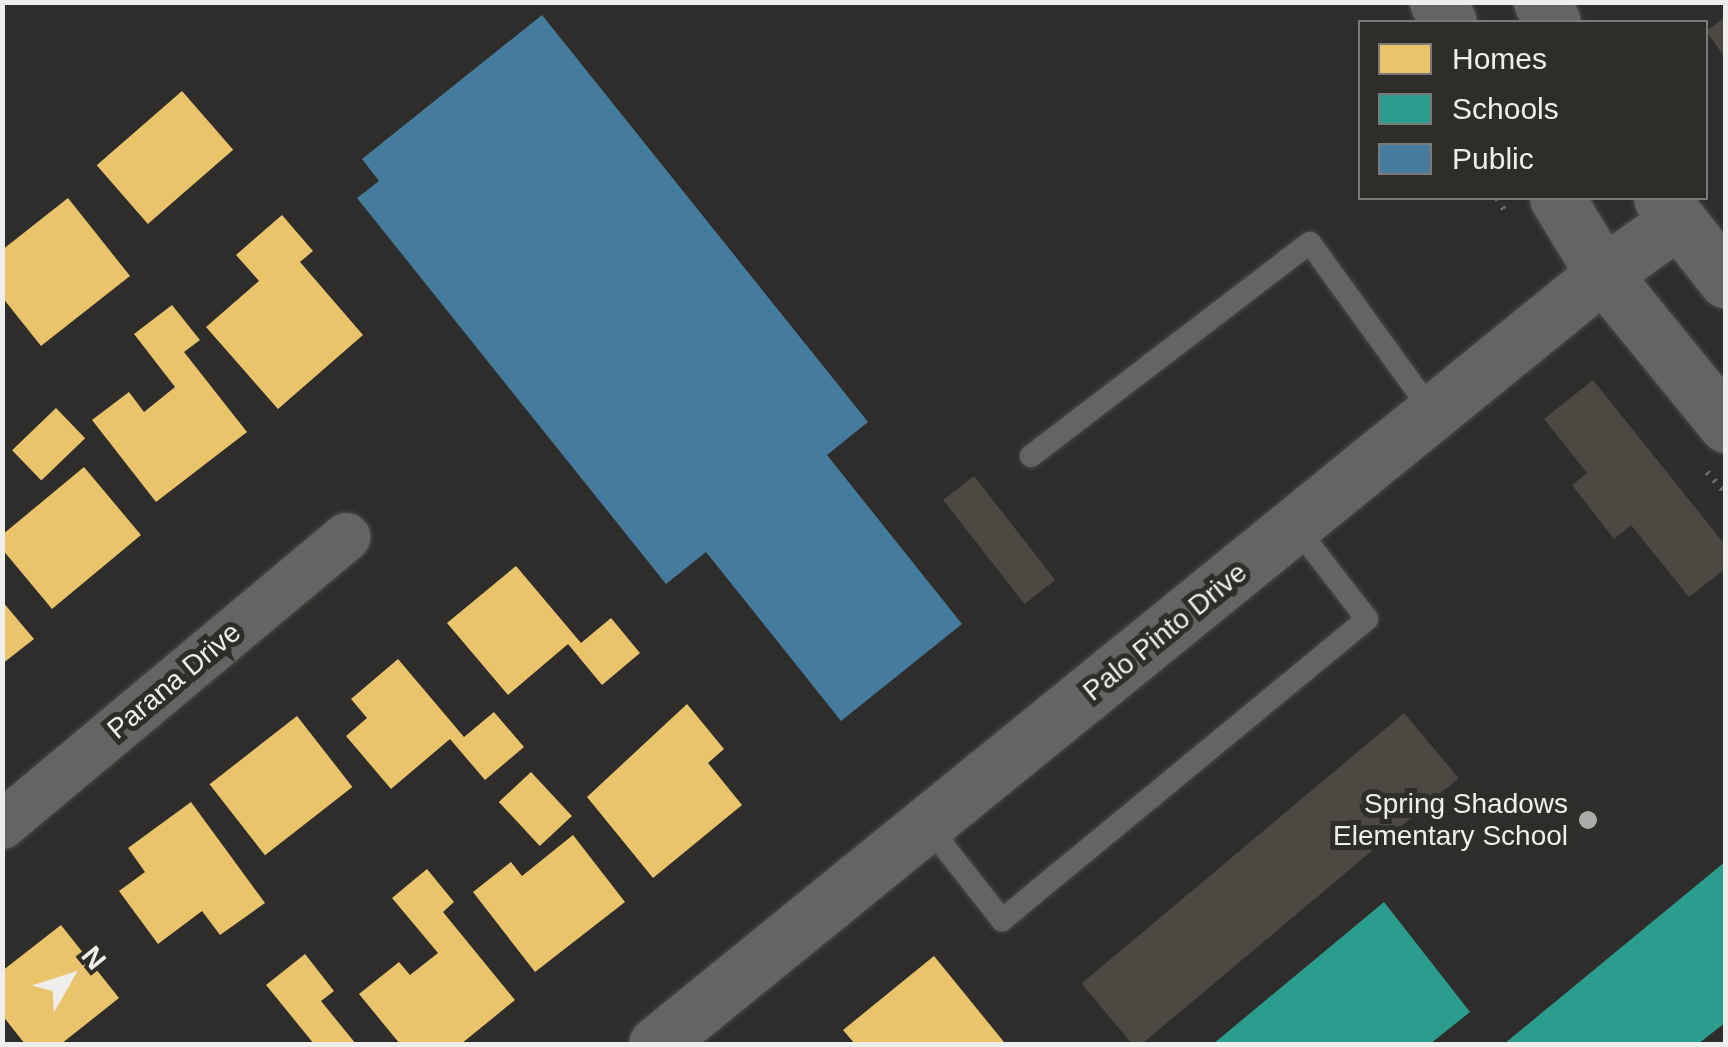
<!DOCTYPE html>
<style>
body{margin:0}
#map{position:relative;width:1728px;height:1047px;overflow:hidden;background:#2e2d2b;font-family:Arial,sans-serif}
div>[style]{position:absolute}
.homes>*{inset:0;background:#e9c46a;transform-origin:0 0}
.schools>*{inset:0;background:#2a9d8f}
.public>*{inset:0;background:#457b9d}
.building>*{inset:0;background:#4c4942;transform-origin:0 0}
.path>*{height:6px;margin-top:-3px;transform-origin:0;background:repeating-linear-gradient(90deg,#6a6a69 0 2.5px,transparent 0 10.5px)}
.roads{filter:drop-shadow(0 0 2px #4a4947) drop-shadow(0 0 2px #4a4947)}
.service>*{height:22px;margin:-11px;padding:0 11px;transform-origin:11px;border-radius:11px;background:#656462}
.minor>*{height:48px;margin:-24px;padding:0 24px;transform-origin:24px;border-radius:24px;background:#656462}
.tertiary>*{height:55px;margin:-27.5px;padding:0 27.5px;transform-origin:27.5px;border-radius:27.5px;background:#656462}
.secondary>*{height:55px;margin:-27.5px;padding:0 27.5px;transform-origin:27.5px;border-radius:27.5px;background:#656462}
.dots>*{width:28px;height:28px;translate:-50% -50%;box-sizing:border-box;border:5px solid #2f2d2a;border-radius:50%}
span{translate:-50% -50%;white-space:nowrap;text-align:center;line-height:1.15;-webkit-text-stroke:10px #2f2d2a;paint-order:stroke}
.street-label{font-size:28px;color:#efeeec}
.poi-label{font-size:28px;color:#efeeec}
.right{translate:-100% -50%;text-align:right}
.frame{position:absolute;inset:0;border:5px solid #efeeec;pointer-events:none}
.legend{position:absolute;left:1358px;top:20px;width:350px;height:180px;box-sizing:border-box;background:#2f2d2a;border:2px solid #7c7a78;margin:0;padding:12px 18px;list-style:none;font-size:30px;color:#efeeec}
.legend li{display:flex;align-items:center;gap:20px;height:50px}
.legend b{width:50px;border:2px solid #7c7a78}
.north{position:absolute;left:20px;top:927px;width:100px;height:100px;-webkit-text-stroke:8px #2f2d2a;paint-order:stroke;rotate:51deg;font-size:28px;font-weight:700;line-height:40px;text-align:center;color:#efeeec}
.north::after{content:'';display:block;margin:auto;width:35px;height:45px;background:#efeeec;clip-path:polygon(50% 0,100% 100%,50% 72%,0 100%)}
</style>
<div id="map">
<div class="homes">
<i style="left:182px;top:91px;width:78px;height:113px;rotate:49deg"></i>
<i style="clip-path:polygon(68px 198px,130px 276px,41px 346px,2px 297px,2px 250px)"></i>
<i style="clip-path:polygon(282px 215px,313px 251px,300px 262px,363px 335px,278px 409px,206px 327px,259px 281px,236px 255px)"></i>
<i style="clip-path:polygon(172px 305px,200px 340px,184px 352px,247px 432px,156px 502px,92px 420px,129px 392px,144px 412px,175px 387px,134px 334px)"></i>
<i style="left:56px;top:408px;width:42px;height:61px;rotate:46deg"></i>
<i style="clip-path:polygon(84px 467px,141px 535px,52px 609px,2px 549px,2px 535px)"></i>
<i style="clip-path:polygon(516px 566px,581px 643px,611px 618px,640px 653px,602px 685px,568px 644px,508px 695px,447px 623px)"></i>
<i style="clip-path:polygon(2px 601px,34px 639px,2px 664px)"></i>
<i style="clip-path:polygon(398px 659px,464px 737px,494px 712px,524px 747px,485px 780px,450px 739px,391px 789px,346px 736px,367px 718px,351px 699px)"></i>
<i style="clip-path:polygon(687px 704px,724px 749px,708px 763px,742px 805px,653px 878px,587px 797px)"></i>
<i style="left:297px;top:716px;width:90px;height:111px;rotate:52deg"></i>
<i style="left:531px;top:772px;width:60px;height:44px;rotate:47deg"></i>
<i style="clip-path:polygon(191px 802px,265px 903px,220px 935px,202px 911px,158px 944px,119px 891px,145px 872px,128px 848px)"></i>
<i style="clip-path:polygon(573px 835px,625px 902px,535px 972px,473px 892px,511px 862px,522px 876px)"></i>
<i style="clip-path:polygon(427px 869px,454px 902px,443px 912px,515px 1000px,461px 1044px,400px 1044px,359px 994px,399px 962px,410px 975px,438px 953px,392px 898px)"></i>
<i style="clip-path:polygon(61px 925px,119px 998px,61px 1044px,25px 1044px,2px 1015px,2px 971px)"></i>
<i style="clip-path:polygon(305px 954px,334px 991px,321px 1001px,356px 1044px,314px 1044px,266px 985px)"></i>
<i style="clip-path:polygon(934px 956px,1004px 1042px,855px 1044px,843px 1030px)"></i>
</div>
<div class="schools">
<i style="clip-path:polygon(1726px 861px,1726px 1022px,1698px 1044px,1504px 1044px)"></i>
<i style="clip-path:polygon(1384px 902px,1470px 1012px,1430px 1044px,1213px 1044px)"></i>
</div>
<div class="public">
<i style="clip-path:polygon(542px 15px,868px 422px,827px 455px,962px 624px,841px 721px,706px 552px,666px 584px,357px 198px,379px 181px,362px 159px)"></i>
</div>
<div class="building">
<i style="clip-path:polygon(1726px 17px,1726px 59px,1706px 31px)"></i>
<i style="clip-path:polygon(1593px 380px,1726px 546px,1726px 568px,1689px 597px,1631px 525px,1614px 539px,1572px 485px,1587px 473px,1544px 419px)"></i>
<i style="left:974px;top:476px;width:132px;height:39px;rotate:52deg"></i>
<i style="left:1404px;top:713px;width:85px;height:421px;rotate:50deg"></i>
</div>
<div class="path">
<i style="left:1497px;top:198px;width:19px;rotate:58deg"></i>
<i style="left:1707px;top:472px;width:29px;rotate:49deg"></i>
</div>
<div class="roads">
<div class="service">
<i style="left:1031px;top:456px;width:351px;rotate:-37.4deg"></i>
<i style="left:1310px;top:243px;width:210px;rotate:54.1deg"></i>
<i style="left:928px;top:826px;width:120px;rotate:51.8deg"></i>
<i style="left:1002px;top:920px;width:473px;rotate:-39.5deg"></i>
<i style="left:1367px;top:619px;width:118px;rotate:-127.7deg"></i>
</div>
<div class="minor">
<i style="left:2px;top:825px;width:449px;rotate:-39.9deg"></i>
</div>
<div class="tertiary">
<i style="left:656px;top:1044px;width:1221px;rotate:-39.11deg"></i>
<i style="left:1603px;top:274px;width:90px;rotate:-35.5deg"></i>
</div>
<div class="secondary">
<i style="left:1437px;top:2px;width:23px;rotate:59deg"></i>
<i style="left:1541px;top:2px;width:23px;rotate:59deg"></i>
<i style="left:1557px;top:198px;width:89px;rotate:58.8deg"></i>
<i style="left:1603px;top:274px;width:195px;rotate:50.8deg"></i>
<i style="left:1661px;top:198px;width:105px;rotate:51.9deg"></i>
</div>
</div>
<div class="dots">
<i style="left:1588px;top:820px;background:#abaaa8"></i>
</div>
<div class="street-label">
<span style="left:1165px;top:632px;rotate:-39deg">Palo Pinto Drive</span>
<span style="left:174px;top:681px;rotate:-40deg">Parana Drive</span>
</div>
<div class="poi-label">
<span class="right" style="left:1568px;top:820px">Spring Shadows<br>Elementary School</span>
</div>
<div class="frame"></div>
<ul class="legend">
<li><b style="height:28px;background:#e9c46a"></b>Homes</li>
<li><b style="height:28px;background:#2a9d8f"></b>Schools</li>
<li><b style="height:28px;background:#457b9d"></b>Public</li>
</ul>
<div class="north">N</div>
</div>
